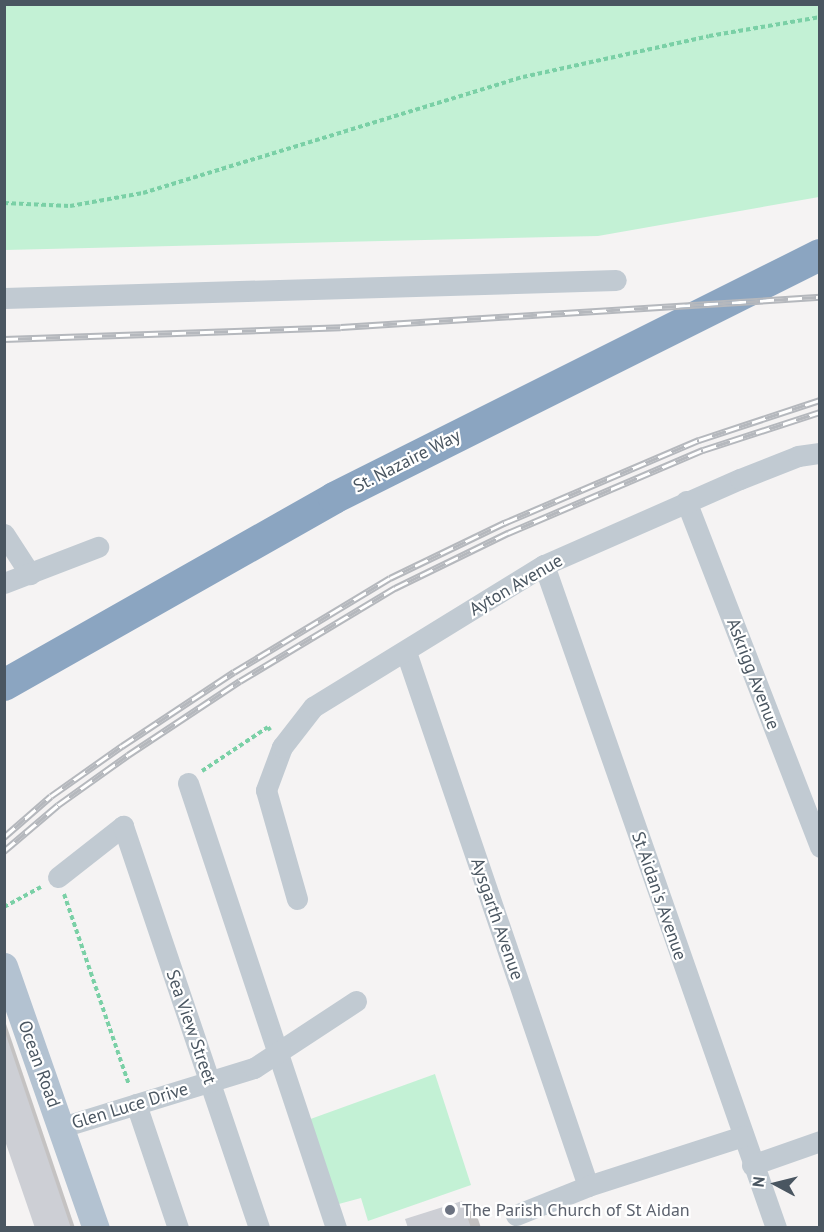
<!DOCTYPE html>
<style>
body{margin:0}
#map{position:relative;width:824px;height:1232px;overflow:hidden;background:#f5f3f3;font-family:"PT Sans",sans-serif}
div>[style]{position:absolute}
.green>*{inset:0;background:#c3f1d5}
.shadow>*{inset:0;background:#0003}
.building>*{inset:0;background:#cdcfd5}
.path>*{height:4px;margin-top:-2px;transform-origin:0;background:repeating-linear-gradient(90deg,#7ad0a6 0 4.5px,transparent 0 7.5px)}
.minor>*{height:21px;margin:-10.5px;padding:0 10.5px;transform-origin:10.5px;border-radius:10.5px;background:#c1cad2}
.major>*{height:27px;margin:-13.5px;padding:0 13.5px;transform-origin:13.5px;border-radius:13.5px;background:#b3c2d1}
.highway>*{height:32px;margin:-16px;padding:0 16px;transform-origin:16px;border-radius:16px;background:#8ba5c1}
.rail>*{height:7px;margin-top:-3.5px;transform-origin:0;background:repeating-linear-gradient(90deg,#fff 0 14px,#b5b8bd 0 28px);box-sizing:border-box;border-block:2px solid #b5b8bd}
.dots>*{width:16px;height:16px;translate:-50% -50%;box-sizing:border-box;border:3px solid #fff;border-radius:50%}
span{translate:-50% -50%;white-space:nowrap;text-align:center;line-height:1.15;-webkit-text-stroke:4.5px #fff;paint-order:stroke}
.street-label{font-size:18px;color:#4a5661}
.worship-label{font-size:18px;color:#5b616d}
.left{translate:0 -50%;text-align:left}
.frame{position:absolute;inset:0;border:6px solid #4a5661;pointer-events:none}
.north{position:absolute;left:746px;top:1154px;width:60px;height:60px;-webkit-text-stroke:4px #fff;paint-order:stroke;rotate:277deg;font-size:16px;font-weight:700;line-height:24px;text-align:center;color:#4a5661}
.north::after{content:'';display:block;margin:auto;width:21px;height:27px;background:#4a5661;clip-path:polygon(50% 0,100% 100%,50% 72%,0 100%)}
</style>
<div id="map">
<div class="green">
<i style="clip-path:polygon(4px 5px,819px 5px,819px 197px,598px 236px,5px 250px)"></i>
<i style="clip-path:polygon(435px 1074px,471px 1185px,368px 1221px,361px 1198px,335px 1205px,305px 1121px)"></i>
</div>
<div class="shadow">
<i style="clip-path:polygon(4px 1018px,75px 1228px,36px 1228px,4px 1133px)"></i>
<i style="clip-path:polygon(462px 1202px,478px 1219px,481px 1228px,410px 1228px)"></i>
</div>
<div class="building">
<i style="clip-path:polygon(5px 1032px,71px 1228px,35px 1228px,4px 1138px)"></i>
<i style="clip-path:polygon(462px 1201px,471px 1228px,408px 1228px,405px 1219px)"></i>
</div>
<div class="path">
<i style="left:4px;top:203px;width:66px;rotate:2.6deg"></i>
<i style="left:70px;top:206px;width:74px;rotate:-10.1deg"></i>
<i style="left:143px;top:193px;width:397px;rotate:-17deg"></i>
<i style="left:523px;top:77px;width:190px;rotate:-12.4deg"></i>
<i style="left:709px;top:36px;width:113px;rotate:-9.7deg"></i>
<i style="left:202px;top:771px;width:79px;rotate:-33.7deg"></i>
<i style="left:268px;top:727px;width:4px;rotate:56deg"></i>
<i style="left:64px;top:894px;width:202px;rotate:71.2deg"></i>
<i style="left:4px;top:907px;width:42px;rotate:-28.4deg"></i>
</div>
<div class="minor">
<i style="left:4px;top:298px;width:612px;rotate:-1.68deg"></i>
<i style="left:686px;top:501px;width:371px;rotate:68.8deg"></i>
<i style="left:4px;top:534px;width:48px;rotate:57deg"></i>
<i style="left:544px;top:565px;width:702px;rotate:70.71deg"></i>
<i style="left:4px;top:583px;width:101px;rotate:-21deg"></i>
<i style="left:406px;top:652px;width:564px;rotate:71.18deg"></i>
<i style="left:188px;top:783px;width:469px;rotate:71.6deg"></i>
<i style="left:58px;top:877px;width:83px;rotate:-38.1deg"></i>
<i style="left:123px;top:826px;width:424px;rotate:71.3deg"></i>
<i style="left:297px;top:899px;width:113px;rotate:-105.9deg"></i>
<i style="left:266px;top:790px;width:46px;rotate:-69.6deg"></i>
<i style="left:282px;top:747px;width:51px;rotate:-52.2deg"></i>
<i style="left:313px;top:707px;width:271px;rotate:-31.6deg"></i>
<i style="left:544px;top:565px;width:214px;rotate:-23.7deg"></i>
<i style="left:740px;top:479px;width:62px;rotate:-21.6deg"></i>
<i style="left:798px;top:456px;width:22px;rotate:-8deg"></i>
<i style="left:136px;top:1104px;width:131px;rotate:71.3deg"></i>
<i style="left:62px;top:1127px;width:201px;rotate:-17.1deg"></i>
<i style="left:254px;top:1068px;width:122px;rotate:-33.3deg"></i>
<i style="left:752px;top:1165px;width:72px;rotate:-19.4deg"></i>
<i style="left:516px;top:1215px;width:78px;rotate:-21.9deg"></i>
<i style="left:588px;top:1186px;width:163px;rotate:-17.9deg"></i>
</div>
<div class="major">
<i style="left:4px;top:966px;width:278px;rotate:70.7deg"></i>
</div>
<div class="highway">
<i style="left:4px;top:685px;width:379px;rotate:-29.5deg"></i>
<i style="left:334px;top:498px;width:543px;rotate:-26.57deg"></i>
</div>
<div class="rail">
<i style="left:4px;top:339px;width:337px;rotate:-2deg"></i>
<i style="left:341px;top:327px;width:480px;rotate:-3.6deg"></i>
<i style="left:4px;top:837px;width:62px;rotate:-41.1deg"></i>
<i style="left:51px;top:796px;width:87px;rotate:-35.2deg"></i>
<i style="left:122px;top:746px;width:134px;rotate:-33.5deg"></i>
<i style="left:234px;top:672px;width:182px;rotate:-31.1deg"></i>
<i style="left:390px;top:578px;width:127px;rotate:-25.8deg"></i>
<i style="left:504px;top:523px;width:212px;rotate:-23.1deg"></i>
<i style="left:699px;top:440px;width:127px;rotate:-18.3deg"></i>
<i style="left:4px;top:851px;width:71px;rotate:-40.4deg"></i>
<i style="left:58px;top:805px;width:86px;rotate:-35.5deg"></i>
<i style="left:128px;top:755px;width:134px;rotate:-33.5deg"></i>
<i style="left:240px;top:681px;width:181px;rotate:-31deg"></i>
<i style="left:395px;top:588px;width:126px;rotate:-26deg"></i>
<i style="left:508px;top:533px;width:212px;rotate:-23.1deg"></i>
<i style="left:703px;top:450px;width:123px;rotate:-18deg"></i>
</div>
<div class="dots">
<i style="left:450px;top:1210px;background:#6b7280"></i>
</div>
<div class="street-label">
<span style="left:407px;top:461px;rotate:-27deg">St. Nazaire Way</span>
<span style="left:516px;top:585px;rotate:-30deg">Ayton Avenue</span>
<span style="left:753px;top:674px;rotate:69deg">Askrigg Avenue</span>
<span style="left:659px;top:896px;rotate:71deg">St Aidan's Avenue</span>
<span style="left:497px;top:919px;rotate:71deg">Aysgarth Avenue</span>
<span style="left:191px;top:1027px;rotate:71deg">Sea View Street</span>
<span style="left:39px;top:1064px;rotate:70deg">Ocean Road</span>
<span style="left:130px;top:1106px;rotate:-17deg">Glen Luce Drive</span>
</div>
<div class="worship-label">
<span class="left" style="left:462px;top:1210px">The Parish Church of St Aidan</span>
</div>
<div class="frame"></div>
<div class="north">N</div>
</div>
